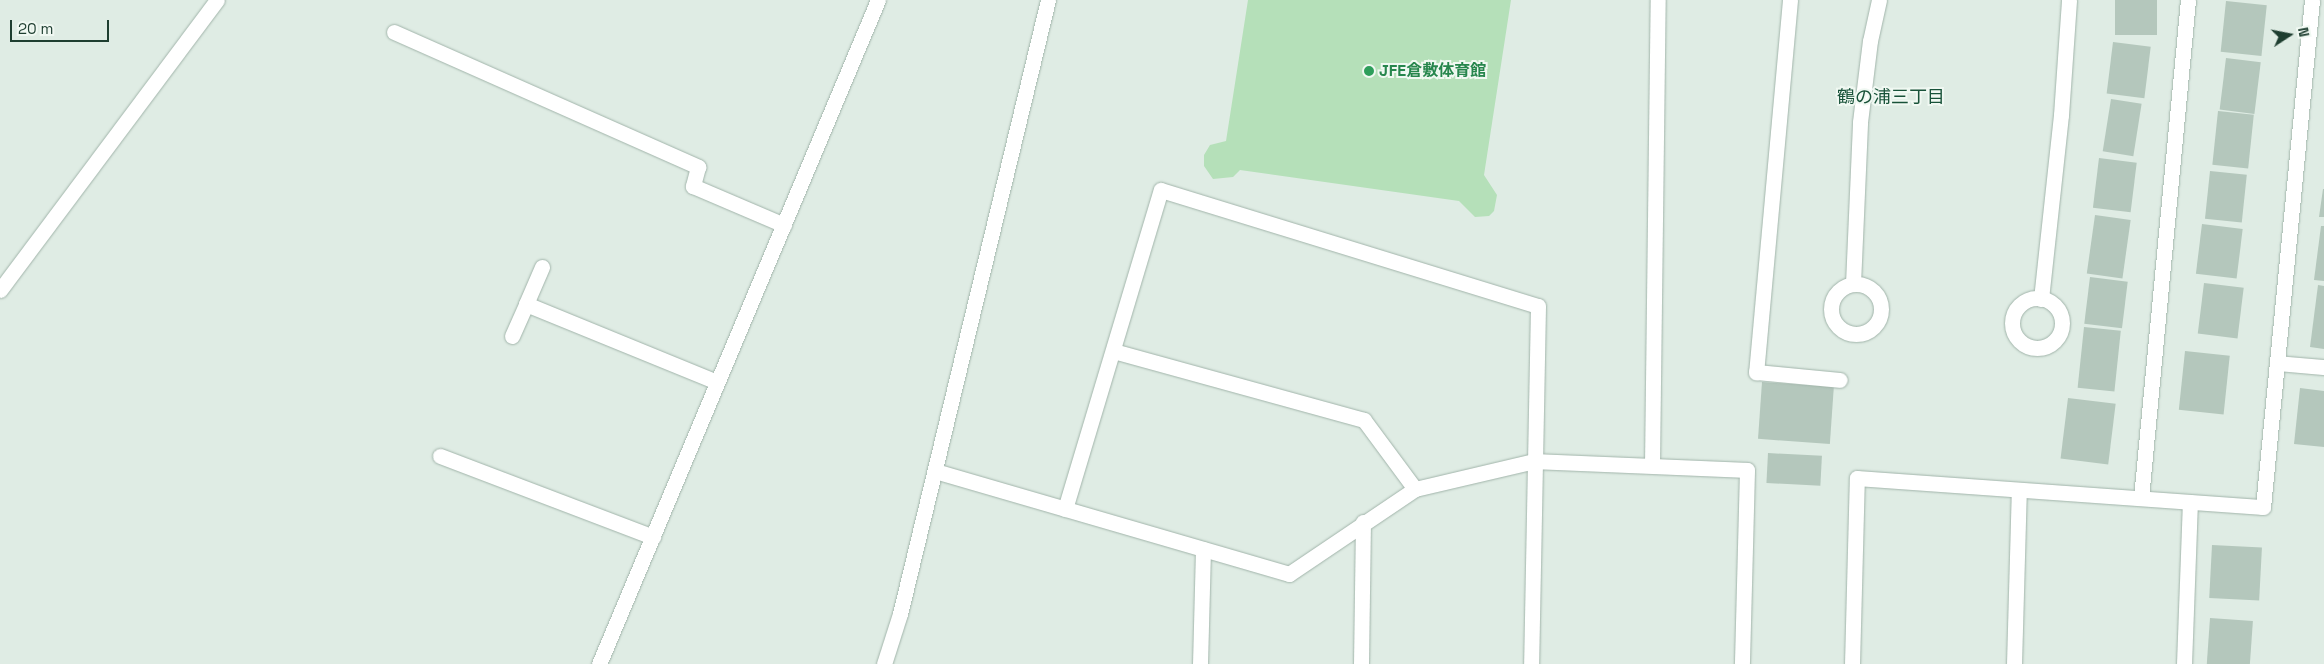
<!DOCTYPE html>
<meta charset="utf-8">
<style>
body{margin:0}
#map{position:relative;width:2324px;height:664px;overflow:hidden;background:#dfece4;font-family:"Space Grotesk","Noto Sans JP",sans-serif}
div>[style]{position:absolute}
.green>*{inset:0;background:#b5e0b9}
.building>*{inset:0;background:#b4c7bc;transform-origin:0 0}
.roads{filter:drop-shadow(0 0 1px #a1b4aa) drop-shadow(0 0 1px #a1b4aa)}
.minor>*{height:15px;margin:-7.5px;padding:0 7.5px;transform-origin:7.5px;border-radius:7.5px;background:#fff}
.minor>.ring{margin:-7.5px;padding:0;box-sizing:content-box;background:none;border:15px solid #fff;border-radius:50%}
.dots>*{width:14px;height:14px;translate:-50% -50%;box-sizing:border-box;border:2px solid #f0f8f2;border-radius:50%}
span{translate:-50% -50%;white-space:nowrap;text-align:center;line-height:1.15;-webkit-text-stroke:4px #f0f8f2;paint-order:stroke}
.leisure-label{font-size:16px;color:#27864d;font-weight:700}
.left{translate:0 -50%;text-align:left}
.neighbourhood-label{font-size:18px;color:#185239}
.north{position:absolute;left:2264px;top:10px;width:50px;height:50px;-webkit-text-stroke:4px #f0f8f2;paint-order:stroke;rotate:79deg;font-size:14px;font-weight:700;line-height:20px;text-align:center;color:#1e3e30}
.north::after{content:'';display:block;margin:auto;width:18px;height:22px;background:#1e3e30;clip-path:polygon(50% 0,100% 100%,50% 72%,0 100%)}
.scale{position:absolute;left:10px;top:20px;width:99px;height:22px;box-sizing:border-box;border:2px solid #1e3e30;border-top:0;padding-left:6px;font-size:15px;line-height:18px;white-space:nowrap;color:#1e3e30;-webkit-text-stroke:4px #f0f8f2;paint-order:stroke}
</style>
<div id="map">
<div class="green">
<i style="clip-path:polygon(1248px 0,1511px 0,1484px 175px,1497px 195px,1494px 211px,1489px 216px,1475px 217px,1459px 201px,1240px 170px,1233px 177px,1213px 179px,1204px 166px,1204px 155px,1210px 145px,1226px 141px)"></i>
</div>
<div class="building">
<i style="left:2115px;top:0;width:42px;height:35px"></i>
<i style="left:2226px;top:1px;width:41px;height:51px;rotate:6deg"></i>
<i style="left:2113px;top:42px;width:38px;height:52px;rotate:7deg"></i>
<i style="left:2226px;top:58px;width:35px;height:52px;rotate:7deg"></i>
<i style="left:2111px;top:99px;width:31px;height:53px;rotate:9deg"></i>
<i style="left:2218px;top:111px;width:36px;height:54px;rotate:6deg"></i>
<i style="left:2099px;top:158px;width:38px;height:50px;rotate:7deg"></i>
<i style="left:2210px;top:171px;width:37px;height:48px;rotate:6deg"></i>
<i style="clip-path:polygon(2323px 189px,2324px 189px,2324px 217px,2319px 217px)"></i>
<i style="left:2095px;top:215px;width:36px;height:59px;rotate:8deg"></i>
<i style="left:2202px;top:224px;width:41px;height:50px;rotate:7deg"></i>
<i style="clip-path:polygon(2321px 226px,2324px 226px,2324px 281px,2314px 280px)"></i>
<i style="left:2090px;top:277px;width:38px;height:47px;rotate:7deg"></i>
<i style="left:2204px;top:283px;width:40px;height:51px;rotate:7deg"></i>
<i style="clip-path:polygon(2318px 285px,2324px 286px,2324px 349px,2310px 347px)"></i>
<i style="left:2084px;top:327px;width:37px;height:61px;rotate:6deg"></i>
<i style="left:2185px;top:351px;width:45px;height:59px;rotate:6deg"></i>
<i style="left:1762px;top:382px;width:72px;height:57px;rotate:4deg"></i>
<i style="clip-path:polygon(2300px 388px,2324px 391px,2324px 447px,2294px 444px)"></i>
<i style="left:2068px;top:398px;width:48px;height:61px;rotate:7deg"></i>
<i style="left:1768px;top:453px;width:54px;height:30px;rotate:3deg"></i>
<i style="left:2212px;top:545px;width:50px;height:53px;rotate:3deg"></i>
<i style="left:2210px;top:618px;width:43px;height:46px;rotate:4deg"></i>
</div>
<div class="roads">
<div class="minor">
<i style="left:1790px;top:0;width:374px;rotate:95.2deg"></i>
<i style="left:1756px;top:372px;width:84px;rotate:5.4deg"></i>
<i style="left:394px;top:32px;width:333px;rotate:23.9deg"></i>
<i style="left:698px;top:167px;width:20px;rotate:105deg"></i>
<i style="left:693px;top:186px;width:99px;rotate:23.2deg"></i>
<i style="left:542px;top:267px;width:40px;rotate:113.4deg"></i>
<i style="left:526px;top:304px;width:206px;rotate:22.2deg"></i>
<i style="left:1853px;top:284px;width:162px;rotate:-87.5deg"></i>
<i style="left:1860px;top:122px;width:82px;rotate:-83deg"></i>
<i style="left:1870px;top:41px;width:42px;rotate:-77.6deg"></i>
<i class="ring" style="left:1831px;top:284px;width:35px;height:35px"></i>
<i style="left:0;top:290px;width:362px;rotate:-53.2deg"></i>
<i class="ring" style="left:2012px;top:298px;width:35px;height:35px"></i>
<i style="left:2041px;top:299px;width:185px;rotate:-83.8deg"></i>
<i style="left:2061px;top:115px;width:115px;rotate:-86deg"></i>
<i style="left:512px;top:336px;width:35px;rotate:-66deg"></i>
<i style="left:2277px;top:363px;width:47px;rotate:4.9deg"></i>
<i style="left:440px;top:456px;width:228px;rotate:20.8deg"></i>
<i style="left:1652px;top:465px;width:465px;rotate:-89.3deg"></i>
<i style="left:935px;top:471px;width:369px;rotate:16.2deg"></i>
<i style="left:1289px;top:574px;width:152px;rotate:-34deg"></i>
<i style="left:1415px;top:489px;width:86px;rotate:-126.5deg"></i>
<i style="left:1364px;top:420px;width:260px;rotate:-164.6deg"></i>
<i style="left:1415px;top:489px;width:122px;rotate:-13.2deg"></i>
<i style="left:1534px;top:461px;width:213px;rotate:2.4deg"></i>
<i style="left:1747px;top:470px;width:194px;rotate:91.5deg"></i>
<i style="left:2141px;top:498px;width:500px;rotate:-84.61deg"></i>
<i style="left:1065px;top:509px;width:333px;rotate:-73.3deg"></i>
<i style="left:1161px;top:190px;width:394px;rotate:17.1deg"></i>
<i style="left:1538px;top:306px;width:358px;rotate:91.1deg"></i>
<i style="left:599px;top:664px;width:720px;rotate:-67.21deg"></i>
<i style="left:884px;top:664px;width:52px;rotate:-72.3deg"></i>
<i style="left:900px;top:614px;width:632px;rotate:-76.45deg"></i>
<i style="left:1200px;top:664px;width:115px;rotate:-88.5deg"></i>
<i style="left:1361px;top:664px;width:142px;rotate:-89.2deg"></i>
<i style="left:1852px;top:664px;width:186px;rotate:-88.5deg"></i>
<i style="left:1857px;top:478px;width:407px;rotate:4.1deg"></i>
<i style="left:2263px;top:507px;width:509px;rotate:-84.48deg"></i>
<i style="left:2014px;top:664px;width:174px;rotate:-88.4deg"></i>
<i style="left:2184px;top:664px;width:162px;rotate:-87.9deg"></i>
</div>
</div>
<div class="dots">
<i style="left:1369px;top:71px;background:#2e9e5b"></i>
</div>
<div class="leisure-label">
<span class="left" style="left:1379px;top:71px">JFE倉敷体育館</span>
</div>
<div class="neighbourhood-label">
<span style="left:1891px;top:97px">鶴の浦三丁目</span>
</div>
<div class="north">N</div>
<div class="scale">20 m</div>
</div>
